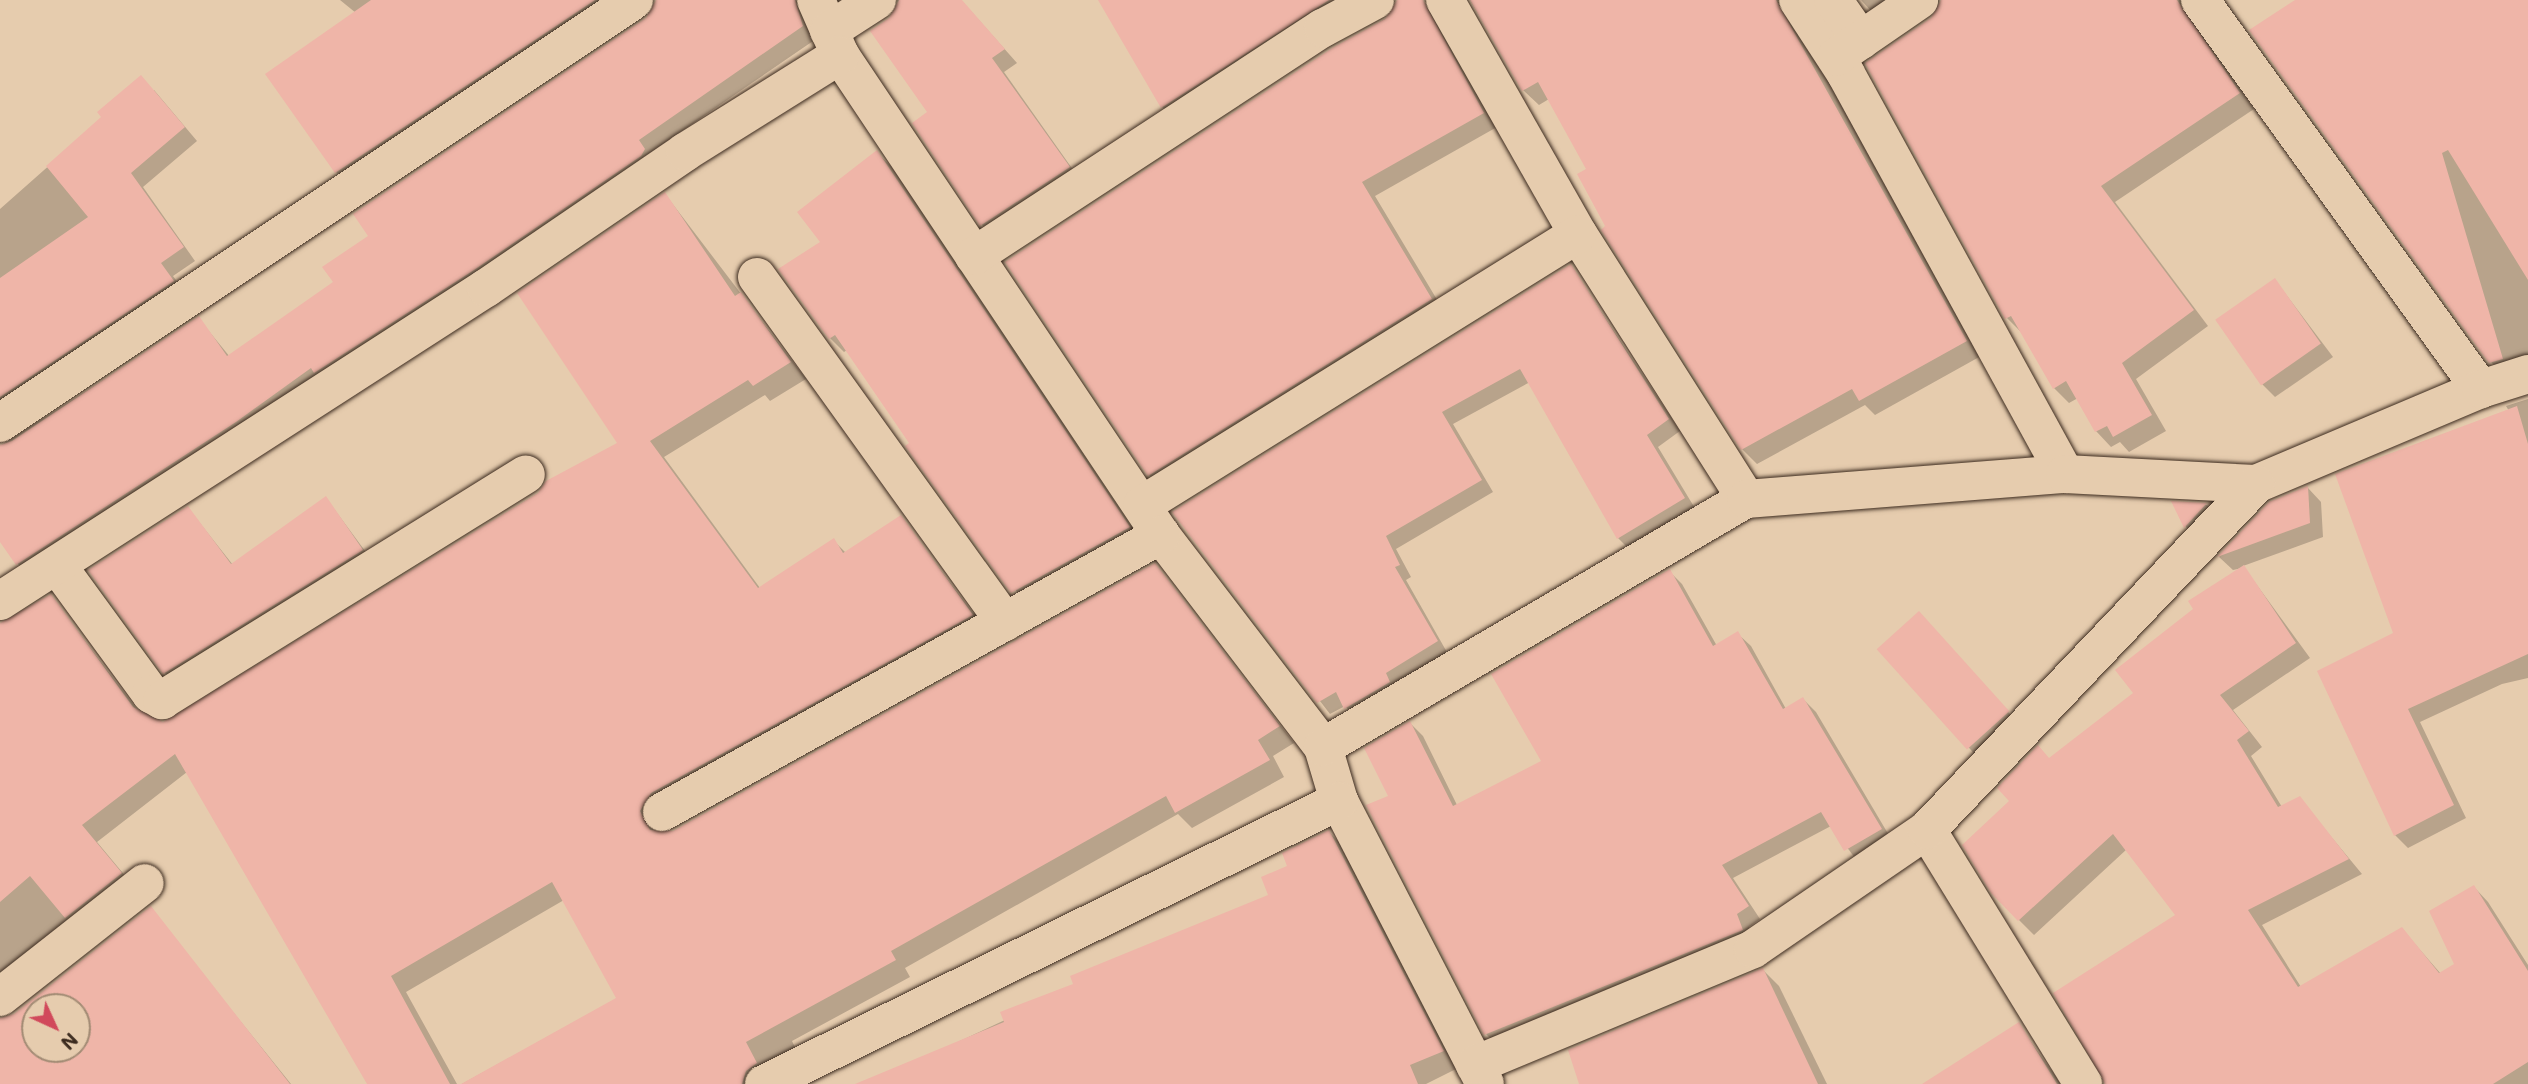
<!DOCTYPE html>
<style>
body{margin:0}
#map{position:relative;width:2528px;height:1084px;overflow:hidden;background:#e6ccae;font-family:Mali,sans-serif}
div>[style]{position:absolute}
.shadow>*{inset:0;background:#0003;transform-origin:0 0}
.building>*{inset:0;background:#efb5a8;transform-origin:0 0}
.roads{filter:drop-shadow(0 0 2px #3b2a1e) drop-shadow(0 0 2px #3b2a1e)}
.minor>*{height:38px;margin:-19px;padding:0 19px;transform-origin:19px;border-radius:19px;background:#e6ccae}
span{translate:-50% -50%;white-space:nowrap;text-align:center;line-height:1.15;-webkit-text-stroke:5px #e6ccae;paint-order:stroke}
.north{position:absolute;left:21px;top:993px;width:70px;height:70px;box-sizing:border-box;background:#e6ccae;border:2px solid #a28b74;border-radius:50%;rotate:135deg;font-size:19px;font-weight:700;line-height:28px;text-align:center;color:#3b2a1e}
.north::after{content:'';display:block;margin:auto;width:24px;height:32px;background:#d1495b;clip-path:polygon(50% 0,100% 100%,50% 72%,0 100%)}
</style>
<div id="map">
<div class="shadow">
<i style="clip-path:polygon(340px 0,628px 0,350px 186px,336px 172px,356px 13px)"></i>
<i style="clip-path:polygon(687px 0,815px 0,816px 39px,31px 577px,17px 563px,0 539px,0 446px,199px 319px,230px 357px,336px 282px,370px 236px)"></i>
<i style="clip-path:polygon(897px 0,961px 0,1017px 63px,1004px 72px,1081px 181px,995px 238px,982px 225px,930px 112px)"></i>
<i style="clip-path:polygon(1113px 0,1362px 0,1176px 121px,1162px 107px)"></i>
<i style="clip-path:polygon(1414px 0,1421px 0,1433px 12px,1497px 127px,1375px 196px,1445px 313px,1163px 489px,1149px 475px,1007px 263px)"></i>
<i style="clip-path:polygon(1470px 0,1799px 0,1842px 102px,1981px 356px,1875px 415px,1865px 405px,1757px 464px,1742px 449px,1607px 226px,1589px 170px,1549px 99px,1539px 105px,1523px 90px)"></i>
<i style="clip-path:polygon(1861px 0,1921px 0,1883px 24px)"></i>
<i style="clip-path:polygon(1942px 0,2181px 0,2254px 109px,2115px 202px,2208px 326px,2136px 379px,2166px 431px,2129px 452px,2120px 442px,2111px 447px,2096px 431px,2078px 398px,2069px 403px,2054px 388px,2022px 333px,2007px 318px,1933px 19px)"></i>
<i style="clip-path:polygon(2298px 0,2528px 0,2528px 372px,2506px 377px,2491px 362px)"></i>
<i style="clip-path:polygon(154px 90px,197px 141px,143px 187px,195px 261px,173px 276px,186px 294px,0 419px,0 209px,104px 117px)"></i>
<i style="clip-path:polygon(877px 153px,891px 166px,1142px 542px,1027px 606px,847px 350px,844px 352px,830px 338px,823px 243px)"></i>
<i style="clip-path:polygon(665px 194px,806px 379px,770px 401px,765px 395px,664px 457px,760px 588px,834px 541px,846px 553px,901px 518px,987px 631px,655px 828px,658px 832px,673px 833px,1155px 565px,1294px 743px,1273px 756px,1284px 777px,1192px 828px,1178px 814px,905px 968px,910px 977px,792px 1041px,803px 1064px,768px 1084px,462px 1084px,618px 998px,564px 900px,406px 992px,457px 1084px,369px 1084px,187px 772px,97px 842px,137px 890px,0 1001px,0 626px,51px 596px,139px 712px,163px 724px,620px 443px)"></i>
<i style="clip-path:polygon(1571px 266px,1680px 431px,1658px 447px,1696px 510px,1630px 550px,1618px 538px,1530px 382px,1453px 424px,1493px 492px,1396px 549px,1411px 577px,1406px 580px,1448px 654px,1358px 720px,1345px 706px,1330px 714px,1175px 513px)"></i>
<i style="clip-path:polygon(2275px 280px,2333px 357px,2275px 397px,2261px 383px)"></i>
<i style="clip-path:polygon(2528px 399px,2528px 678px,2502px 684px,2420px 722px,2466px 818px,2408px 848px,2395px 835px,2395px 634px,2509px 411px,2506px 406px)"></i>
<i style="clip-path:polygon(2308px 488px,2321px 502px,2323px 537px,2243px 566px,2310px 658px,2233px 710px,2262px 747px,2251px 756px,2282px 807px,2299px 798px,2362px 874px,2262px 925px,2301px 987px,2402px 929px,2441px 974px,2456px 964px,2474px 887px,2488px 902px,2528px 965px,2528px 1084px,2114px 1084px,2178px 915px,2127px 849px,2034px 935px,2019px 920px,2011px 801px,2050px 760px,2135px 693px,2195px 609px,2242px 568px,2233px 570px,2219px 557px,2270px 504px)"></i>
<i style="clip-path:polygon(326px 498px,374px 563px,177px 685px,164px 672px,188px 508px,233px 565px)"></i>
<i style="clip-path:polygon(2174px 503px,2207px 505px,2220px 519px,2199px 541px,2186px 527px)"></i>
<i style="clip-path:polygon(1669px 571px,1682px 584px,1717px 646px,1738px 634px,1751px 646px,1786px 709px,1803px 699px,1816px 712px,1893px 842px,1858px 862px,1831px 826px,1733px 878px,1760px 919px,1749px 927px,1754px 943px,1499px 1047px,1486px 1034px,1390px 797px,1410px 723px,1423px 736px,1457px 805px,1543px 762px)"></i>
<i style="left:1919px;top:613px;width:153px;height:53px;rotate:48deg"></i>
<i style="clip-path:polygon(1329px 832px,1345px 848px,1458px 1068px,1426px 1084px,868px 1084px,1270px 896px,1289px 867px)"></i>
<i style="clip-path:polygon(evenodd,150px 909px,291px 1084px,0 1084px,0 1018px,14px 1016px,150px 909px,35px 1007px,77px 1007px,77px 1049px,35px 1049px,35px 1007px)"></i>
<i style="clip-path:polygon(1763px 970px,1779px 986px,1827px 1084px,1581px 1084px)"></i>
<i style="clip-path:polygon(2019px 1025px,2061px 1084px,1975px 1084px)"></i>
</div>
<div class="building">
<i style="clip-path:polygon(371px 0,595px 0,335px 173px,265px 74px)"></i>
<i style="clip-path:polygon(656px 0,795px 0,803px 26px,639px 140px,645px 149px,641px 156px,474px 270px,314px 373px,311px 368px,236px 422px,16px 565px,0 542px,0 445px,12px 441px,199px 316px,227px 356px,333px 282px,322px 267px,368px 236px,353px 214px,646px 18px)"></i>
<i style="clip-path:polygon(899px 0,962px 0,1005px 49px,992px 58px,1070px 167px,980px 226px,912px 123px,927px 112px,870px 31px,889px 18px)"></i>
<i style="clip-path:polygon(1098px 0,1329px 0,1161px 108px)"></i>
<i style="clip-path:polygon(1397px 0,1423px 0,1484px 113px,1362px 182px,1432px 299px,1148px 476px,1005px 262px,1334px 47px,1385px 19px)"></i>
<i style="clip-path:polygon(1470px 0,1776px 0,1967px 341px,1859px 401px,1852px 389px,1741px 450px,1601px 230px,1605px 226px,1577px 174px,1586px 169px,1538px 82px,1522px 91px)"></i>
<i style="clip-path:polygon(1941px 0,2177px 0,2240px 93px,2101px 186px,2194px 310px,2122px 363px,2152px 415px,2113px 437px,2107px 426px,2095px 432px,2066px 381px,2053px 389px,2011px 316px,2005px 319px,1865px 63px,1931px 18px)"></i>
<i style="clip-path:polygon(2295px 0,2528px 0,2528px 280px,2448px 150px,2442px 153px,2503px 359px,2489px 363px,2249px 30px)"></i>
<i style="clip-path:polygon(141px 75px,185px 127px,131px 173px,184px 247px,161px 263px,174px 281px,0 397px,0 278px,88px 217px,46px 166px,101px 117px,97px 112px)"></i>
<i style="clip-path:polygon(877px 150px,1130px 527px,1011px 593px,905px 446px,909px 443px,835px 335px,829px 339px,778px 269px,820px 242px,797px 212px)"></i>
<i style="clip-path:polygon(665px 192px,735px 296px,741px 292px,791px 362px,753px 386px,748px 380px,650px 441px,758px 588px,834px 538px,843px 553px,901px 515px,973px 615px,651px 793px,640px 811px,650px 830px,673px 831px,1155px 563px,1280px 726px,1258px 740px,1270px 760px,1175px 813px,1166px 796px,891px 951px,896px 960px,746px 1042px,757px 1063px,746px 1071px,742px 1084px,461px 1084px,616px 998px,552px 882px,391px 976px,450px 1084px,367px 1084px,175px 754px,82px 825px,122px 873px,65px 918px,30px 876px,0 902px,0 623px,51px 594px,133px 707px,163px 722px,538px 493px,546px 481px,617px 443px,517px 293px)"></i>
<i style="clip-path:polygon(1571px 264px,1669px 419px,1647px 435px,1685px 498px,1617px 539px,1520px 369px,1442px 412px,1482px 480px,1386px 536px,1400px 565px,1395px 567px,1438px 641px,1386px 673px,1390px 682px,1344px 709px,1336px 692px,1317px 703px,1172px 512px)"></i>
<i style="left:2275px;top:278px;width:80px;height:73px;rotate:55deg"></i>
<i style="clip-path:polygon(2517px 406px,2528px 444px,2528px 654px,2408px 709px,2454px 805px,2394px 836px,2317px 671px,2393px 633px,2335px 474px)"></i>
<i style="clip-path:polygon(2308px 486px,2310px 523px,2217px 557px,2269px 502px)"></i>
<i style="clip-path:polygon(326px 496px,363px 550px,163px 674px,88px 570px,188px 506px,231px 564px)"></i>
<i style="clip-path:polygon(2171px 501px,2207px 503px,2184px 528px)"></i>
<i style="clip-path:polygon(2244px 565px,2296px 643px,2220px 695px,2249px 731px,2237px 740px,2278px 807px,2300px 796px,2349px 859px,2248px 910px,2298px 987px,2402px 927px,2439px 973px,2454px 964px,2429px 911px,2474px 885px,2528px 971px,2528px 1062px,2493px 1084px,2105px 1084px,2053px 993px,2175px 915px,2113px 834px,2018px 921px,1991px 893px,1962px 845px,2009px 801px,1997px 788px,2038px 745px,2049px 758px,2133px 693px,2115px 670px,2193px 609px,2188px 601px)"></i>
<i style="clip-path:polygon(1670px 569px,1713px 646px,1738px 631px,1783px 709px,1803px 697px,1882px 829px,1844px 851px,1821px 812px,1722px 865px,1749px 906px,1737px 914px,1743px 930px,1484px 1035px,1366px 805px,1388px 796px,1364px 748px,1410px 721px,1453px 806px,1541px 761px,1491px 674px)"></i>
<i style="left:1919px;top:611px;width:135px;height:57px;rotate:48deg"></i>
<i style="clip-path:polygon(1329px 830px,1444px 1051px,1410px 1065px,1418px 1084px,855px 1084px,1004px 1022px,1000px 1012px,1073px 984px,1070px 976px,1268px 895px,1261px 877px,1287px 866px,1282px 853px)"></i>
<i style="clip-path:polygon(evenodd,151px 906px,290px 1084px,0 1084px,0 1018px,14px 1014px,151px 906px,35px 1007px,77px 1007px,77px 1049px,35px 1049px,35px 1007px)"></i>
<i style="clip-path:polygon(1763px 968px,1818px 1084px,1579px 1084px,1568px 1050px)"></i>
<i style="clip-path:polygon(2019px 1022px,2057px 1084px,1922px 1084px)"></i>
</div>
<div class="roads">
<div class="minor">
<i style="left:816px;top:0;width:60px;rotate:66.4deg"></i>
<i style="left:840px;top:55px;width:577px;rotate:56.23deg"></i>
<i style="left:1161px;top:535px;width:267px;rotate:52.6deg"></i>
<i style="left:1323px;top:747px;width:56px;rotate:73.5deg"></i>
<i style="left:1339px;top:801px;width:318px;rotate:62.7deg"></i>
<i style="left:1445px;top:0;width:269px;rotate:60.4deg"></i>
<i style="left:1578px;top:234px;width:314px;rotate:57.6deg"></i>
<i style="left:1798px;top:0;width:88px;rotate:57deg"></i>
<i style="left:1846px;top:74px;width:456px;rotate:61.3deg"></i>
<i style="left:1833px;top:0;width:49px;rotate:55deg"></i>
<i style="left:2200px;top:0;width:480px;rotate:54.2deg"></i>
<i style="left:829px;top:31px;width:57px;rotate:-32.9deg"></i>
<i style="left:1836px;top:57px;width:101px;rotate:-34.5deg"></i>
<i style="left:974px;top:256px;width:417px;rotate:-33.2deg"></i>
<i style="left:1323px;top:28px;width:59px;rotate:-28.3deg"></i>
<i style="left:757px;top:277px;width:425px;rotate:54.3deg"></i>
<i style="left:0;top:423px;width:762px;rotate:-33.71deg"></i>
<i style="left:1142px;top:505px;width:513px;rotate:-31.86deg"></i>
<i style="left:57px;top:565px;width:160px;rotate:53.9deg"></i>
<i style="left:151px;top:694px;width:13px;rotate:29deg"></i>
<i style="left:162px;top:700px;width:428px;rotate:-31.8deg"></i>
<i style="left:0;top:601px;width:578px;rotate:-32.78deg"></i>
<i style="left:486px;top:288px;width:241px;rotate:-34.3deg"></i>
<i style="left:685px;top:152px;width:183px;rotate:-32deg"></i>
<i style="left:1323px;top:747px;width:490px;rotate:-30.4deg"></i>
<i style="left:1746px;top:499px;width:320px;rotate:-4.5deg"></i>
<i style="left:2065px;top:474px;width:191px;rotate:3deg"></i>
<i style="left:2256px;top:484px;width:244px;rotate:-22.9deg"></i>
<i style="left:2481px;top:389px;width:49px;rotate:-17.7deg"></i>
<i style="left:662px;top:812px;width:571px;rotate:-29.04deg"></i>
<i style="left:1927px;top:830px;width:298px;rotate:58.4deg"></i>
<i style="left:0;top:997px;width:184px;rotate:-38.2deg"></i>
<i style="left:1475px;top:1065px;width:301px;rotate:-22.6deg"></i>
<i style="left:1753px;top:949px;width:211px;rotate:-34.4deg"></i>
<i style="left:1927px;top:830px;width:477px;rotate:-46.4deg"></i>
<i style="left:764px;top:1084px;width:641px;rotate:-26.21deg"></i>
</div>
</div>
<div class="north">N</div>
</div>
